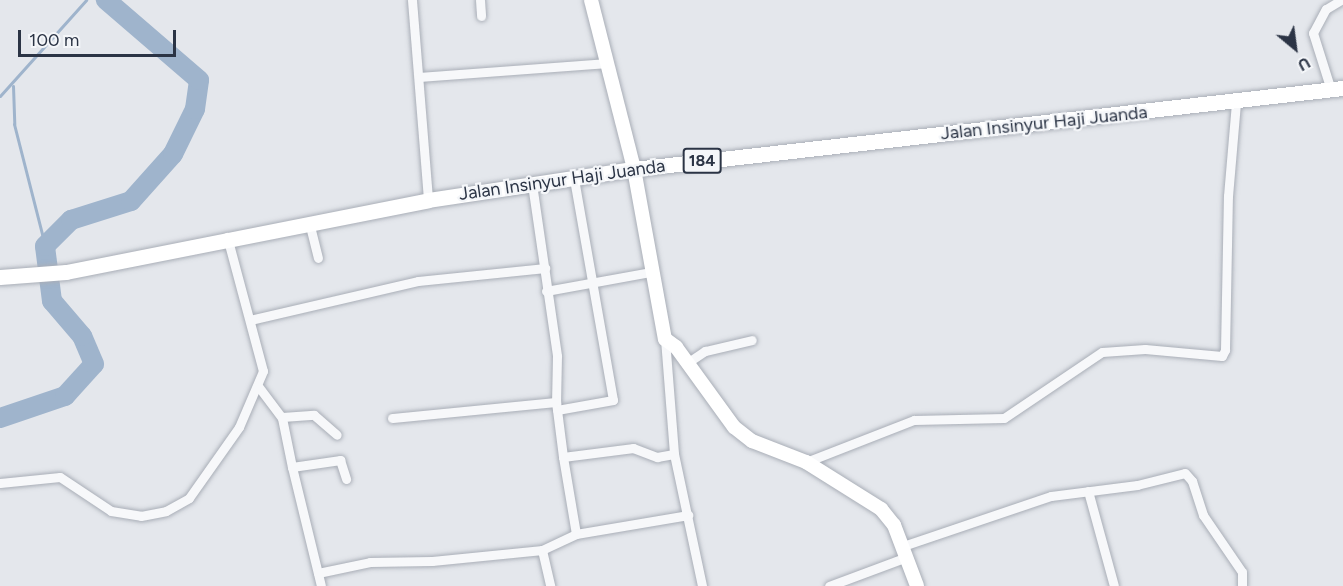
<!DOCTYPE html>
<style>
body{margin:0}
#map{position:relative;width:1343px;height:586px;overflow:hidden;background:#e4e7ec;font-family:Figtree,sans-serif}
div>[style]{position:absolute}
.stream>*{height:3px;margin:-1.5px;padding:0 1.5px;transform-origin:1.5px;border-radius:1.5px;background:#9fb4cc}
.river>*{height:20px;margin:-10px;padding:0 10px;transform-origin:10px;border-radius:10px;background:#9fb4cc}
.roads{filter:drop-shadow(0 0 2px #a9aeb7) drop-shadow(0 0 2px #a9aeb7)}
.street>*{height:9px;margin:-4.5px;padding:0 4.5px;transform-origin:4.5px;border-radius:4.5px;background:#f7f8fa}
.secondary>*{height:14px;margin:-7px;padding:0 7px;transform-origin:7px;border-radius:7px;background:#fff}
.primary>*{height:15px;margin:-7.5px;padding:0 7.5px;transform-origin:7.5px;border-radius:7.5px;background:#fff}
span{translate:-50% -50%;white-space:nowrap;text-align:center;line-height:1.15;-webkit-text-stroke:4.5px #f4f6f9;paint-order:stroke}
.shield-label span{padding:2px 4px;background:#f4f6f9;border:2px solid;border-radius:4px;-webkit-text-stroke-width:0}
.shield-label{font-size:16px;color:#2b3445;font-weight:700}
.street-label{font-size:18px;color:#2b3445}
.north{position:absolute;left:1265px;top:18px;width:60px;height:60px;-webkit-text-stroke:4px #f4f6f9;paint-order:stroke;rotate:151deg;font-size:16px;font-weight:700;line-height:24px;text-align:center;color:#2b3445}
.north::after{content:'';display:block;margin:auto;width:21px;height:27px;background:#2b3445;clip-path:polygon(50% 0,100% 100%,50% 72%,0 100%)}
.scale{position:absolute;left:18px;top:30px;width:158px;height:27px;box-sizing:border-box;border:3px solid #2b3445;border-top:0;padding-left:8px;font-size:18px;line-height:21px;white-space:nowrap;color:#2b3445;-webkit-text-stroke:4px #f4f6f9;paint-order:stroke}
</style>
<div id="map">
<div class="stream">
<i style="left:13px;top:86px;width:38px;rotate:88deg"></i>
<i style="left:14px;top:124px;width:126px;rotate:75.7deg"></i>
<i style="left:0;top:96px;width:129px;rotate:-48.1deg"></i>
</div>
<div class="river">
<i style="left:0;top:418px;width:69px;rotate:-18.7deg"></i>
<i style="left:65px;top:396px;width:43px;rotate:-47.8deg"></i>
<i style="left:94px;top:364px;width:30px;rotate:-113deg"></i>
<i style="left:82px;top:336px;width:46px;rotate:-130.6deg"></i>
<i style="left:52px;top:301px;width:55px;rotate:-97.3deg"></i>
<i style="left:45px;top:246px;width:37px;rotate:-45deg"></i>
<i style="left:71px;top:220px;width:63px;rotate:-17.6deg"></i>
<i style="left:131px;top:201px;width:63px;rotate:-48.2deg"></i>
<i style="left:173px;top:154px;width:50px;rotate:-63.9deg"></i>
<i style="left:195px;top:109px;width:29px;rotate:-82deg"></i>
<i style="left:199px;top:80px;width:123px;rotate:-139.3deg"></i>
</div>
<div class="roads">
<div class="street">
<i style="left:412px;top:0;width:201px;rotate:85.4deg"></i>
<i style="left:480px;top:0;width:16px;rotate:86deg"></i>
<i style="left:420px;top:77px;width:187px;rotate:-4.3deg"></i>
<i style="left:1331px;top:90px;width:60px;rotate:-107.5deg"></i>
<i style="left:1313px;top:33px;width:27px;rotate:-62deg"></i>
<i style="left:1326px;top:9px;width:17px;rotate:-31deg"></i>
<i style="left:532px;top:184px;width:174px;rotate:81.7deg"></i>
<i style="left:557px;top:356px;width:46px;rotate:91.2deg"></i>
<i style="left:556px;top:402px;width:55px;rotate:82.7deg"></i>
<i style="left:563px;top:457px;width:78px;rotate:80.4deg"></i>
<i style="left:309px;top:222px;width:37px;rotate:76deg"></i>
<i style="left:546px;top:291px;width:107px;rotate:-10.3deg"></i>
<i style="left:250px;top:320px;width:172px;rotate:-13.1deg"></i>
<i style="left:418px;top:281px;width:128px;rotate:-5.8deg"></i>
<i style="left:665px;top:339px;width:115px;rotate:85.5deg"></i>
<i style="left:674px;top:454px;width:135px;rotate:78deg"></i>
<i style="left:687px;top:363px;width:22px;rotate:-34deg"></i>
<i style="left:705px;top:351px;width:48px;rotate:-13.2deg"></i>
<i style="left:258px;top:386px;width:40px;rotate:53deg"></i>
<i style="left:282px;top:418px;width:50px;rotate:78.5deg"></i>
<i style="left:292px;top:467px;width:49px;rotate:-8.3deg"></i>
<i style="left:340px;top:460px;width:20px;rotate:72deg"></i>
<i style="left:557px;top:410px;width:57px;rotate:-10.1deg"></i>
<i style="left:613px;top:400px;width:225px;rotate:-100deg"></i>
<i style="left:282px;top:417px;width:32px;rotate:-4deg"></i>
<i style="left:314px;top:415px;width:30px;rotate:41deg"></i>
<i style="left:392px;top:418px;width:165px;rotate:-5.6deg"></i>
<i style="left:563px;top:457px;width:71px;rotate:-7.3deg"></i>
<i style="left:633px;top:448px;width:26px;rotate:21deg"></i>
<i style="left:657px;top:457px;width:17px;rotate:-10deg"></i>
<i style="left:806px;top:462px;width:116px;rotate:-21.3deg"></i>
<i style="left:914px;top:420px;width:90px;rotate:-1.3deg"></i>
<i style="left:1004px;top:418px;width:118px;rotate:-34deg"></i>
<i style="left:1102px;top:352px;width:43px;rotate:-4deg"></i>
<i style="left:1145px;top:349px;width:77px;rotate:5.2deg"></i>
<i style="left:1222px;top:356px;width:7px;rotate:-63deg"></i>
<i style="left:1225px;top:350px;width:154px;rotate:-88.9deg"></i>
<i style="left:1228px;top:196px;width:94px;rotate:-85.1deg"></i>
<i style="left:292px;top:467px;width:122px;rotate:76.3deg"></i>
<i style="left:0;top:483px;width:60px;rotate:-5.7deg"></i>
<i style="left:60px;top:477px;width:61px;rotate:33.7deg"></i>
<i style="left:111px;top:511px;width:30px;rotate:9deg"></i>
<i style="left:141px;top:516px;width:25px;rotate:-11deg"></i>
<i style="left:166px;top:511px;width:26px;rotate:-29deg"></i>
<i style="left:189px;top:498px;width:87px;rotate:-54.8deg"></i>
<i style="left:239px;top:427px;width:61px;rotate:-66.8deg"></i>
<i style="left:263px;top:371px;width:139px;rotate:-105deg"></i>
<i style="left:1088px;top:491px;width:98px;rotate:74.7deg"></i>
<i style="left:903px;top:546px;width:156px;rotate:-18.7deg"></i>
<i style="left:1051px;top:496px;width:87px;rotate:-7.3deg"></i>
<i style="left:1137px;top:485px;width:49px;rotate:-14deg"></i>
<i style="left:1185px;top:473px;width:11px;rotate:49deg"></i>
<i style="left:1192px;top:481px;width:36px;rotate:72deg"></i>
<i style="left:1203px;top:515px;width:69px;rotate:55.6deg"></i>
<i style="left:1242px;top:572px;width:14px;rotate:90deg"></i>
<i style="left:542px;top:550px;width:37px;rotate:77deg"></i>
<i style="left:318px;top:573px;width:53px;rotate:-11.9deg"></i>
<i style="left:370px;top:562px;width:62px;rotate:-0.9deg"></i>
<i style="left:432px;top:561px;width:111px;rotate:-5.7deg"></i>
<i style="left:542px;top:550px;width:38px;rotate:-25deg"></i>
<i style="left:576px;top:534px;width:114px;rotate:-9.6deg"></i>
<i style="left:829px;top:586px;width:83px;rotate:-20.4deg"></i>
</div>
<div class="secondary">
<i style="left:591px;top:0;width:174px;rotate:75.7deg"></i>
<i style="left:634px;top:169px;width:173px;rotate:79.7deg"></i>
<i style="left:665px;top:339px;width:14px;rotate:36deg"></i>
<i style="left:676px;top:347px;width:99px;rotate:54.1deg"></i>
<i style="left:734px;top:427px;width:23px;rotate:38deg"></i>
<i style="left:752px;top:441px;width:58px;rotate:21.3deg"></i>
<i style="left:806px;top:462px;width:89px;rotate:32.1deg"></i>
<i style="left:881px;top:509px;width:21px;rotate:51deg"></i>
<i style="left:894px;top:525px;width:65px;rotate:69.3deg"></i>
</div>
<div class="primary">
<i style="left:0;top:277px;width:66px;rotate:-4.3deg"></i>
<i style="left:66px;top:272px;width:369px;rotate:-11.2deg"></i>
<i style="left:428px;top:200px;width:208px;rotate:-8.6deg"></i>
<i style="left:634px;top:169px;width:714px;rotate:-6.52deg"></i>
</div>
</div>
<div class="shield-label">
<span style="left:702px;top:161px">184</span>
</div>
<div class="street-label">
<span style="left:1044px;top:123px;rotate:-6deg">Jalan Insinyur Haji Juanda</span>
<span style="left:562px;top:180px;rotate:-8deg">Jalan Insinyur Haji Juanda</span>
</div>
<div class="north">U</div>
<div class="scale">100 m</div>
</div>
